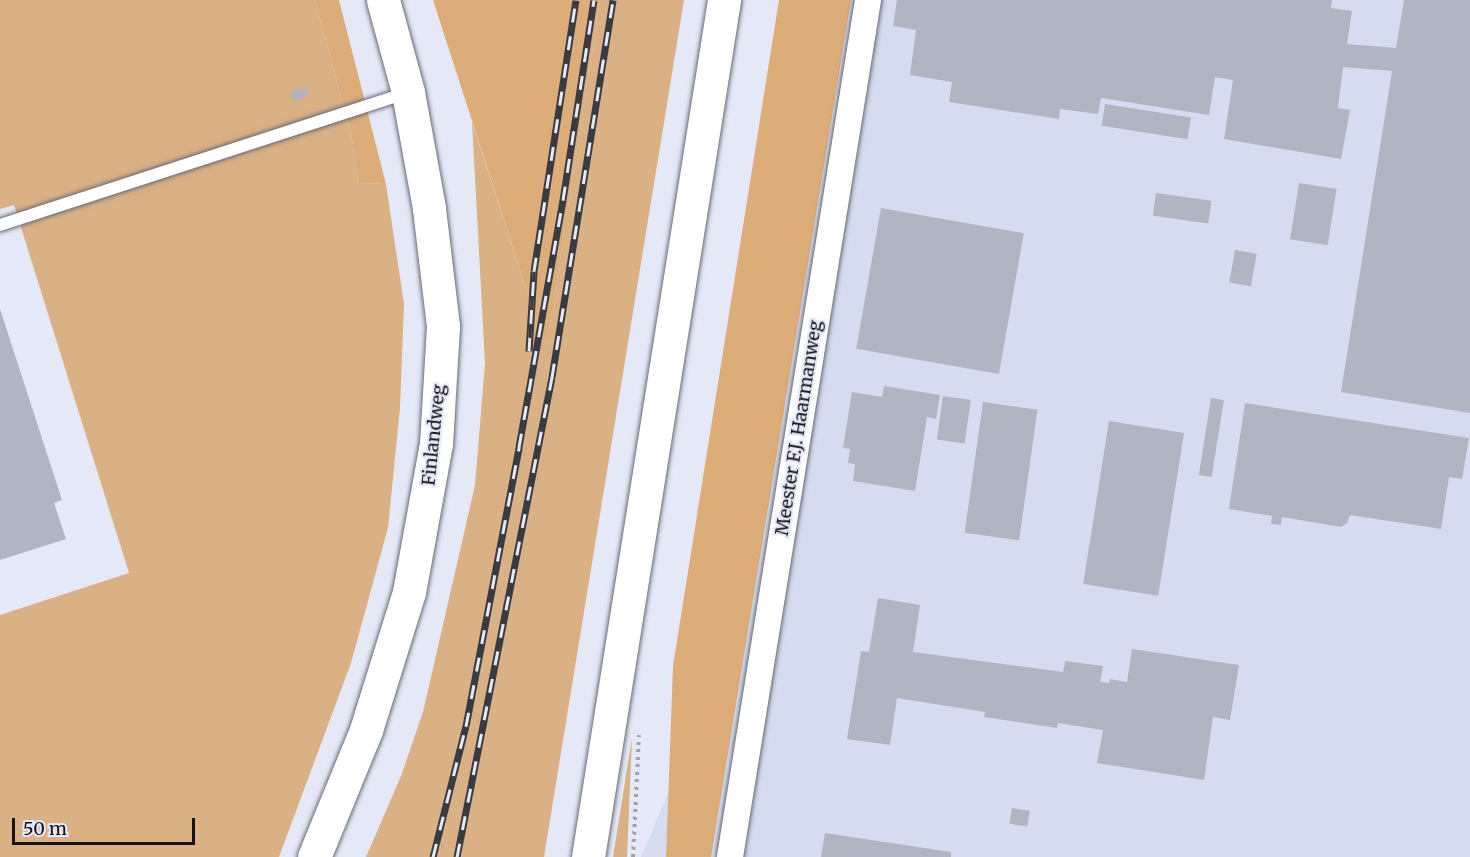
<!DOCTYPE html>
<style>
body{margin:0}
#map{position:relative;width:1470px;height:857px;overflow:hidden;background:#e5e9f7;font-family:Merriweather,serif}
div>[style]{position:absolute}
.built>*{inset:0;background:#d5dcf0}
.green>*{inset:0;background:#dab185}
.forest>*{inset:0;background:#dcad79}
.building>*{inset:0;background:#b1b5c2;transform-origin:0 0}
.path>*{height:4px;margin-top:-2px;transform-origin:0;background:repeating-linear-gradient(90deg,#9fa2ad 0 3px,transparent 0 7.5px)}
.roads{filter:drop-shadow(0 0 2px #676b76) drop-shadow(0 0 2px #676b76)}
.lane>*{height:12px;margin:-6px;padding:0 6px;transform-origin:6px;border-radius:6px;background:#fff}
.street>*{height:26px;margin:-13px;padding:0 13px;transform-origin:13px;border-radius:13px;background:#fff}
.secondary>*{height:33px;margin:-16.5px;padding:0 16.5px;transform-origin:16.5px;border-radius:16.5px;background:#fff}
.rail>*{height:7px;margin-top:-3.5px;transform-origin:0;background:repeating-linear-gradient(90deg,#e5e9f7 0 14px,#393b41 0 28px);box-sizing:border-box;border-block:2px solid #393b41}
span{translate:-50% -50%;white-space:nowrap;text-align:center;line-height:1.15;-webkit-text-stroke:4.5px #e5e9f7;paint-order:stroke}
.street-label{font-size:18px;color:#101216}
.scale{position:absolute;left:12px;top:818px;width:183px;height:27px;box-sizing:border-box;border:3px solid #101216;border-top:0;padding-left:8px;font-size:18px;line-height:21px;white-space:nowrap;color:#101216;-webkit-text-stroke:4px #e5e9f7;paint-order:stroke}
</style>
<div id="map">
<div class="built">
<i style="clip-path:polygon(821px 0,1470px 0,1470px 857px,641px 857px,703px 710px)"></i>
</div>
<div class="green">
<i style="clip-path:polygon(0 0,315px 0,352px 138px,358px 183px,386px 184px,404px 304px,400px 408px,388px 528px,351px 663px,279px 857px,0 857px,0 615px,129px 573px,14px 205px,0 209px)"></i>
<i style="clip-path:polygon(600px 0,684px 0,544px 857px,366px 857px,401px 776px,423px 712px,475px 485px,485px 363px,472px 122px,525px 285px,547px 343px)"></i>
<i style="clip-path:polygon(632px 738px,627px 857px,613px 857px)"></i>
</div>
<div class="forest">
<i style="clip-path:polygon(315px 0,339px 0,386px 184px,358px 183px,352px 138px)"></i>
<i style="clip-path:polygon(433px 0,600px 0,547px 344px,525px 285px)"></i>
<i style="clip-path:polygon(779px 0,851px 0,711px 857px,666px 857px,673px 666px)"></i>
</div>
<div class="building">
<i style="clip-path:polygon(897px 0,1332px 0,1331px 8px,1352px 11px,1347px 44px,1396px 48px,1404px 0,1470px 0,1470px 413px,1341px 392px,1392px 71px,1343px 67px,1338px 108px,1350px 110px,1341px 159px,1224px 139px,1233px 80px,1215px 77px,1209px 115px,1101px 98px,1098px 114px,1060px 109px,1059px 119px,949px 102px,952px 82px,910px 75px,916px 30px,893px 26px)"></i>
<i style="left:306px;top:87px;width:9px;height:16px;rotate:72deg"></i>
<i style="left:1105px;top:104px;width:87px;height:22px;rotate:9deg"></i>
<i style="left:1299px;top:183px;width:38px;height:57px;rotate:9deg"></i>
<i style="left:1156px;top:193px;width:56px;height:23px;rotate:8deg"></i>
<i style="left:881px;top:208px;width:145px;height:143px;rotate:10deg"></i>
<i style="left:1235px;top:250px;width:22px;height:33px;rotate:10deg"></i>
<i style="clip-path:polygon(0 309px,62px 500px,54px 503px,66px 539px,0 560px)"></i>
<i style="clip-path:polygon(884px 386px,940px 395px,936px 419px,927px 417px,915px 491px,853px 481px,855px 464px,848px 463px,850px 449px,843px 448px,852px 392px,882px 397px)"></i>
<i style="left:943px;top:396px;width:28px;height:44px;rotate:8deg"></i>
<i style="left:1211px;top:398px;width:13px;height:78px;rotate:9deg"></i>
<i style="left:983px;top:402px;width:55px;height:132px;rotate:8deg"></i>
<i style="clip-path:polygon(1245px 403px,1469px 438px,1462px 479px,1449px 477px,1441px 529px,1350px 515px,1347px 523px,1341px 527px,1282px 517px,1281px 525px,1271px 524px,1272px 516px,1229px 509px)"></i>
<i style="left:1109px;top:421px;width:76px;height:165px;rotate:9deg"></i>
<i style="clip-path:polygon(878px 598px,920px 605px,913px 652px,1063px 672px,1065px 661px,1103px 666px,1100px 682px,1109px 683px,1110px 679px,1127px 682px,1132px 649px,1239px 665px,1230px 720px,1213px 717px,1204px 780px,1097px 763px,1103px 730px,1058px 723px,1057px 728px,984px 717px,985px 712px,897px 698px,890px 745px,847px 739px,861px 651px,869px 652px)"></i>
<i style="left:1012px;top:808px;width:18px;height:16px;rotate:9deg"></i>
<i style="clip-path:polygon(825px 833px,951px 852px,951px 857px,821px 857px)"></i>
</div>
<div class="path">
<i style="left:633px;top:857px;width:122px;rotate:-87.2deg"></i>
</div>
<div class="roads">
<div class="lane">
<i style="left:0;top:225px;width:428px;rotate:-18deg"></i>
</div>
<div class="street">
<i style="left:730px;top:857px;width:868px;rotate:-80.85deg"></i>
</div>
<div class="secondary">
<i style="left:314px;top:857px;width:137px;rotate:-67.7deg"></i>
<i style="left:366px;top:730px;width:145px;rotate:-72.7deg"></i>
<i style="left:409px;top:592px;width:150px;rotate:-79.7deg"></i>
<i style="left:436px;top:444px;width:118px;rotate:-86.6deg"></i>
<i style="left:443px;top:326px;width:119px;rotate:-96.8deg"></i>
<i style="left:429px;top:208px;width:118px;rotate:-100.3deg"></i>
<i style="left:408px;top:92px;width:95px;rotate:-105.2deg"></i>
<i style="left:588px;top:857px;width:868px;rotate:-80.98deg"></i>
</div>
</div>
<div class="rail">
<i style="left:529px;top:351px;width:80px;rotate:-86.4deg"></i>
<i style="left:534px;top:271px;width:274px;rotate:-81.2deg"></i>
<i style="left:433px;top:857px;width:135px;rotate:-75.9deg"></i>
<i style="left:466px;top:726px;width:284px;rotate:-79.2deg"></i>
<i style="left:519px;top:447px;width:251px;rotate:-79.9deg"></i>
<i style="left:563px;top:200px;width:202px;rotate:-81.2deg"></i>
<i style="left:457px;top:857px;width:489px;rotate:-78.8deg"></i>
<i style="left:552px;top:377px;width:382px;rotate:-80.8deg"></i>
</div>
<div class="street-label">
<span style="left:799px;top:428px;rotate:-81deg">Meester F.J. Haarmanweg</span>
<span style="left:434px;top:435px;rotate:-84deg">Finlandweg</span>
</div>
<div class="scale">50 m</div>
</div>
